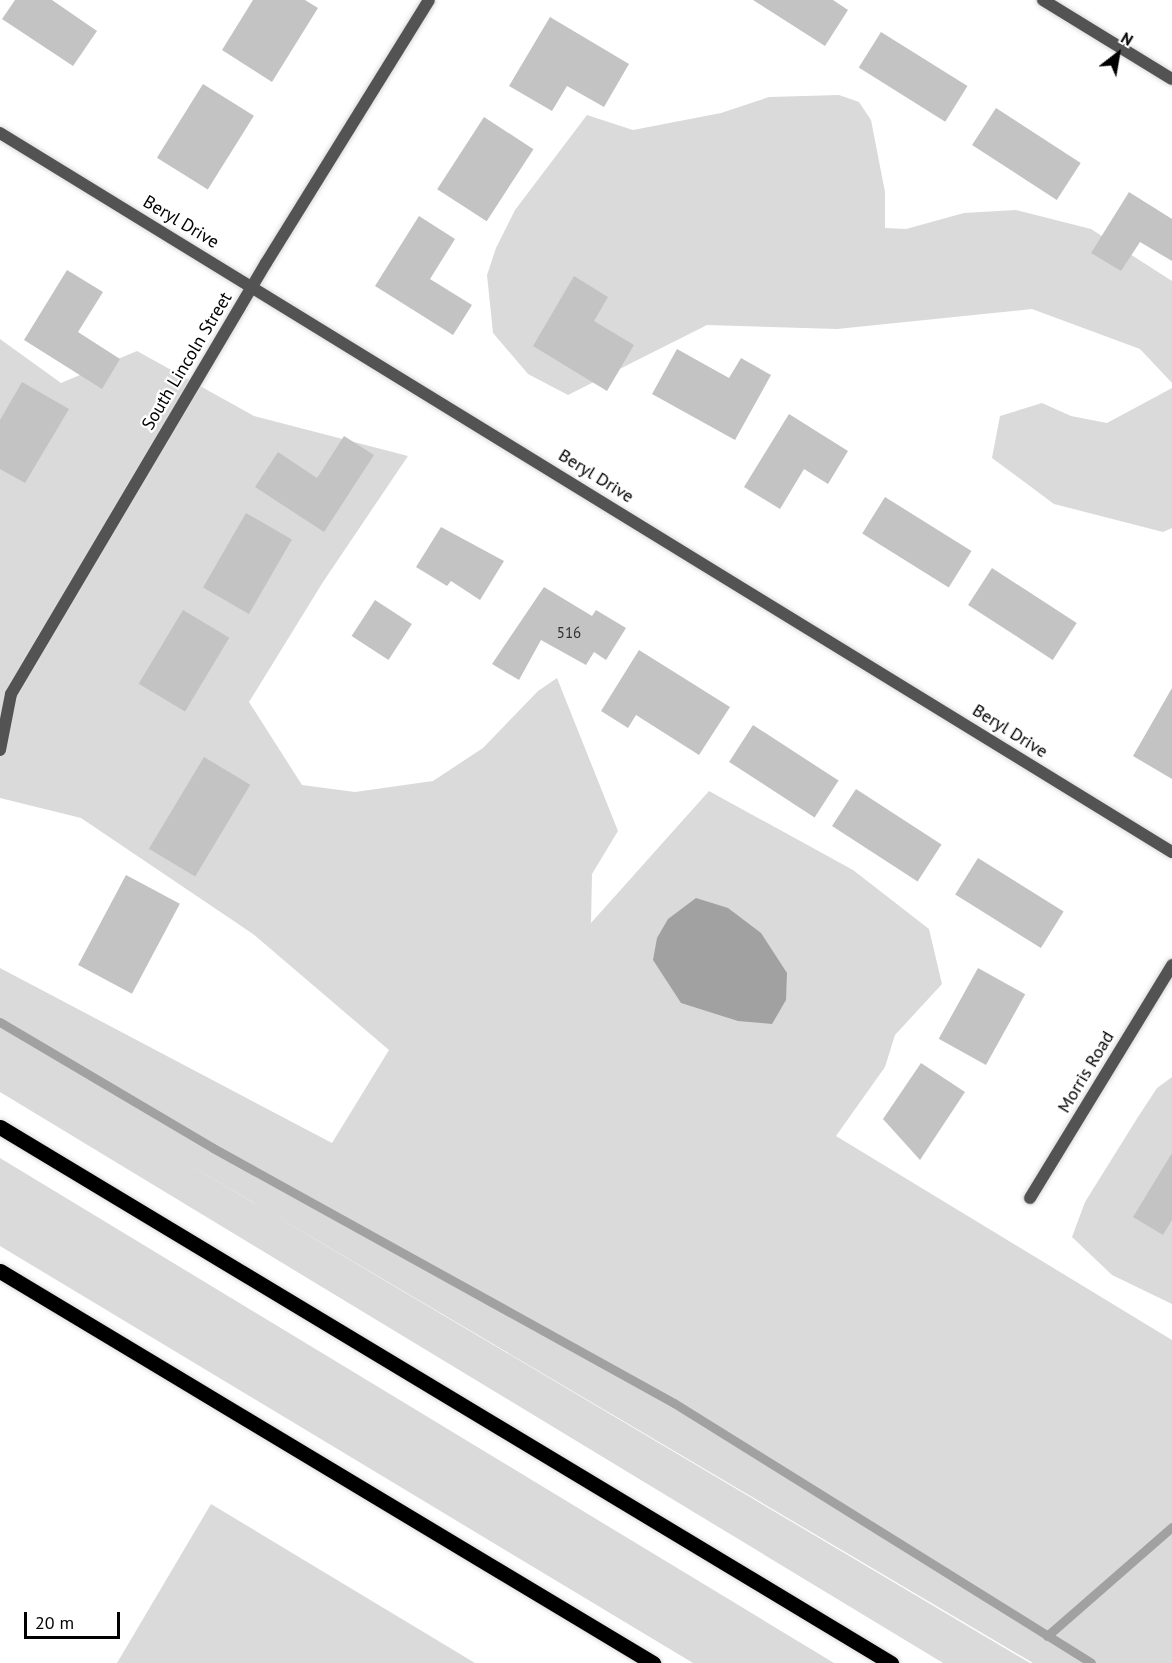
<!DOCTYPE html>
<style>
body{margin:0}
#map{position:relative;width:1172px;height:1663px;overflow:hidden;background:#fff;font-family:"PT Sans",sans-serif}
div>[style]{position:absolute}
.green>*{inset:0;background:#dadada}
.water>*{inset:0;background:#a1a1a1}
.stream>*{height:9px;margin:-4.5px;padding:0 4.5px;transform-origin:4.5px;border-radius:4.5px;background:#a1a1a1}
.building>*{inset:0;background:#c3c3c3;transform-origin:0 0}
.roads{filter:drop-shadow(0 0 2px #dbdbdb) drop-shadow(0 0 2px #dbdbdb)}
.minor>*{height:12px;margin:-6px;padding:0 6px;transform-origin:6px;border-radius:6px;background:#535353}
.primary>*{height:15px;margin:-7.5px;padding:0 7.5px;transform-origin:7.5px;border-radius:7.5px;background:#000}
span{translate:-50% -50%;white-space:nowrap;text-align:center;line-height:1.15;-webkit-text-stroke:4.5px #fff;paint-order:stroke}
.number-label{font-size:15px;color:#313131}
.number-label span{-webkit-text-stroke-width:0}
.street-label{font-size:18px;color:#000}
.north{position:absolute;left:1088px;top:24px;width:60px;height:60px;-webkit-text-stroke:4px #fff;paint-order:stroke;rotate:31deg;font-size:16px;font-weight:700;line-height:24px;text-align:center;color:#000}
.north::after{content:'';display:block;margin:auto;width:21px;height:27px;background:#000;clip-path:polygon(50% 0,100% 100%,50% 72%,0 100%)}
.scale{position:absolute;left:24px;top:1612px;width:96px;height:27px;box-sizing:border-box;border:3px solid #000;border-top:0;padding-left:8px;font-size:18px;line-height:21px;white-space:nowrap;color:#000;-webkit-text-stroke:4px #fff;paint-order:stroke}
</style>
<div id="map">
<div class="green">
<i style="clip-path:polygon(839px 95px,859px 102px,871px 120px,885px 192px,885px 228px,906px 229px,964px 213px,1016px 210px,1091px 229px,1172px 281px,1172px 383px,1140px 349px,1032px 309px,837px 329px,707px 325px,568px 395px,528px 374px,493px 333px,487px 275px,496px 248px,515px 210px,587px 115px,633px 130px,721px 113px,769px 97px)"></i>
<i style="clip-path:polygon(0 339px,61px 383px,137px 351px,254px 416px,408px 456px,323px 582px,249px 702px,302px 785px,355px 792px,433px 781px,483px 748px,538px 691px,557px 678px,618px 831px,592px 874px,591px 923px,709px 791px,853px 870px,929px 929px,942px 984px,895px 1035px,885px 1067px,836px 1136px,1172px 1340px,1172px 1663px,1033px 1663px,156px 1145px,1030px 1663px,943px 1663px,0 1092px,0 968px,332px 1143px,389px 1050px,253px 934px,81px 818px,0 798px)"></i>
<i style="clip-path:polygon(1172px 388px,1172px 528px,1163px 532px,1054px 504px,992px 458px,1000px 416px,1042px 403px,1071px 416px,1107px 423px)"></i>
<i style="clip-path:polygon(1172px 1077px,1172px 1304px,1112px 1275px,1072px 1237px,1085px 1202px,1138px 1117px,1157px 1088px)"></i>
<i style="clip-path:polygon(0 1158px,834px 1663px,693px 1663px,0 1246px)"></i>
<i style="clip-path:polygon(211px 1504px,475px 1663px,117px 1663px)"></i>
</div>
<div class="water">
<i style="clip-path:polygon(696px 898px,728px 908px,761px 933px,787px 973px,786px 1000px,772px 1024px,738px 1021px,681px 1003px,653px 960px,657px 938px,668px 919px)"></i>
</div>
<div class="stream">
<i style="left:0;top:1022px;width:247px;rotate:30.6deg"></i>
<i style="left:213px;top:1148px;width:527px;rotate:28.95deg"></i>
<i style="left:674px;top:1403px;width:491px;rotate:31.9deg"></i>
<i style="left:1047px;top:1636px;width:166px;rotate:-41.1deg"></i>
</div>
<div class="building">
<i style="clip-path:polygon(15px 0,52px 0,97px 31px,73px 66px,2px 19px)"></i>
<i style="clip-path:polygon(253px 0,305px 0,318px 8px,272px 82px,222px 50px)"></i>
<i style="clip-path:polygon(753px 0,833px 0,848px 10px,825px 46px)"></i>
<i style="clip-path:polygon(550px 17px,629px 64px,604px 107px,567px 86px,552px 111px,509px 86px)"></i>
<i style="left:881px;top:32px;width:102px;height:42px;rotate:32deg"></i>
<i style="left:203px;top:84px;width:60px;height:87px;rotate:32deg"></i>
<i style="left:996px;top:108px;width:101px;height:44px;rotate:33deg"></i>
<i style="left:484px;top:117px;width:59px;height:86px;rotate:33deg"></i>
<i style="clip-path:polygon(1129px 192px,1172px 219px,1172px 261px,1140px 242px,1121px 271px,1091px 253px)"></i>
<i style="clip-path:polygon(419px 216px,455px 239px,430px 279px,472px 305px,453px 335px,375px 286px)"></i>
<i style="clip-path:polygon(67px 270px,103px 292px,78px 332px,120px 359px,102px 389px,24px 340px)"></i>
<i style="clip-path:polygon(574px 276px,608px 297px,594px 321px,634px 345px,607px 391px,533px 346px)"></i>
<i style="clip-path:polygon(677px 349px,729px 378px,741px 358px,771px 375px,735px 440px,652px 394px)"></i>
<i style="clip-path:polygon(22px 382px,69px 409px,25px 483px,0 469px,0 420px)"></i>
<i style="clip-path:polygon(789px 414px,848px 451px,828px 484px,804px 469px,780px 509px,744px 487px)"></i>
<i style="clip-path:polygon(344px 436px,374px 455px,324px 532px,255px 487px,278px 452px,317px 478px)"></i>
<i style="left:885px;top:497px;width:102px;height:43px;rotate:32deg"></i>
<i style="left:246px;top:513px;width:53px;height:86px;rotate:30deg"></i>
<i style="clip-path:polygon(441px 527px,504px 561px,480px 600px,451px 581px,447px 586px,416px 567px)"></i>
<i style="left:992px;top:568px;width:101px;height:44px;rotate:33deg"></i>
<i style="clip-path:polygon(544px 587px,592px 616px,596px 610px,626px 628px,606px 660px,594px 652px,586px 665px,541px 640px,519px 680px,492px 664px)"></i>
<i style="left:375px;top:600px;width:44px;height:43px;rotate:33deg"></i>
<i style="left:183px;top:610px;width:54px;height:86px;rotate:31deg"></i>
<i style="clip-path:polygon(639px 650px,730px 707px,699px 755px,636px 715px,628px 728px,601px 711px)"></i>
<i style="clip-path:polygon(1172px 688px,1172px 779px,1133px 756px)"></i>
<i style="left:753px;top:725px;width:102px;height:44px;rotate:33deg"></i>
<i style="left:204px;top:757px;width:54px;height:107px;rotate:31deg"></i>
<i style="left:856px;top:789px;width:102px;height:44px;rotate:33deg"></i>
<i style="left:978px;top:858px;width:101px;height:43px;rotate:32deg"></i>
<i style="left:126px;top:875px;width:61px;height:102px;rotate:28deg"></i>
<i style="left:978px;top:968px;width:54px;height:81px;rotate:29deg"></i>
<i style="clip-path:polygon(921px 1063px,965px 1092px,920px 1160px,883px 1119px)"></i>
<i style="clip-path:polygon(1172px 1153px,1172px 1220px,1163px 1235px,1133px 1217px)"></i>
</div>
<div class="roads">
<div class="minor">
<i style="left:1043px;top:0;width:151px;rotate:31.5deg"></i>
<i style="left:0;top:133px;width:1375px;rotate:31.53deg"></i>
<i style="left:0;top:750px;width:57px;rotate:-78.9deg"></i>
<i style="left:11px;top:694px;width:501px;rotate:-59.39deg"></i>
<i style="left:266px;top:263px;width:309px;rotate:-58.2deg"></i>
<i style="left:1030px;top:1198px;width:273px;rotate:-58.6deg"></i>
</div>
<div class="primary">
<i style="left:0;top:1127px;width:1040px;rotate:31.03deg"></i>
<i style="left:0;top:1271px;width:762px;rotate:30.98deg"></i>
</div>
</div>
<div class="number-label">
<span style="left:569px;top:633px">516</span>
</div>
<div class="street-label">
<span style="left:181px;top:222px;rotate:31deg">Beryl Drive</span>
<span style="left:187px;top:361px;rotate:-59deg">South Lincoln Street</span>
<span style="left:596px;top:476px;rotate:32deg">Beryl Drive</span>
<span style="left:1010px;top:731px;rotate:32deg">Beryl Drive</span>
<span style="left:1086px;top:1072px;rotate:-59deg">Morris Road</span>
</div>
<div class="north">N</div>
<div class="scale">20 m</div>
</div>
